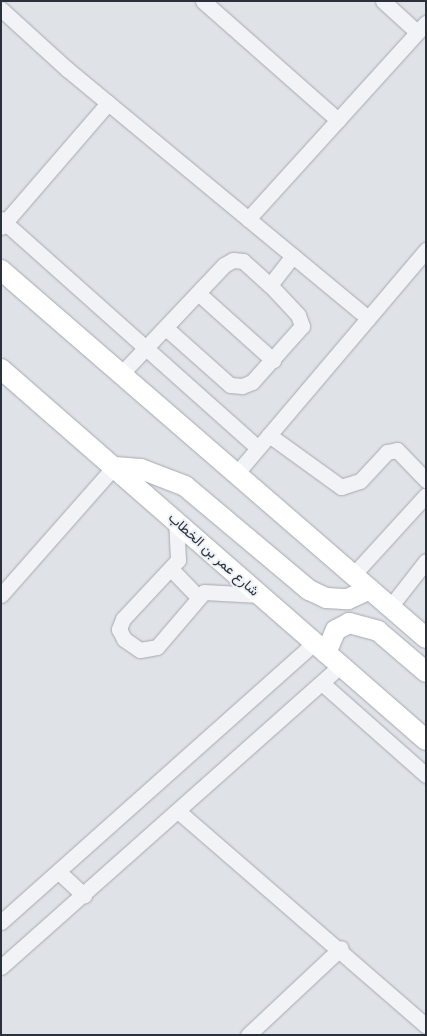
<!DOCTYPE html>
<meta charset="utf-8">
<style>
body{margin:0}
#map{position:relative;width:427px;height:1036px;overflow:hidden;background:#dfe2e7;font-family:Mulish,Vazirmatn,sans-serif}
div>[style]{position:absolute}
.roads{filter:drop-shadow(0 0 1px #a5a9b0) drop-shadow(0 0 1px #a5a9b0)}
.minor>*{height:15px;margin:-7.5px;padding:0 7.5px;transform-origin:7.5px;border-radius:7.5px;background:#f1f3f6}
.major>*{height:20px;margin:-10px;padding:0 10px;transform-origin:10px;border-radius:10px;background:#fff}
span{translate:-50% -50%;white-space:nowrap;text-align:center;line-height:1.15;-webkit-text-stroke:4px #eef1f5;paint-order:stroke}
.street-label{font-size:14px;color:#2a303c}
.frame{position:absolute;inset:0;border:2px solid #2a303c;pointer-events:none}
</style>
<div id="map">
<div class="roads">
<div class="minor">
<i style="left:203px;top:1px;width:180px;rotate:41.4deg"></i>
<i style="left:383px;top:1px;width:46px;rotate:42.4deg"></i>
<i style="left:1px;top:9px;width:89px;rotate:42.3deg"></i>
<i style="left:67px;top:69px;width:391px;rotate:39.6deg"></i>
<i style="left:1px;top:219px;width:344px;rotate:41.7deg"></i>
<i style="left:248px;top:219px;width:265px;rotate:-47.8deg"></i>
<i style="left:1px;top:227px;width:164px;rotate:-49.2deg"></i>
<i style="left:270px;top:285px;width:37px;rotate:-52deg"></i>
<i style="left:198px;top:293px;width:101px;rotate:41.8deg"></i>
<i style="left:121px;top:374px;width:150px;rotate:-46.6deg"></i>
<i style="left:224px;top:265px;width:10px;rotate:-29deg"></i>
<i style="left:233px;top:260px;width:10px;rotate:6deg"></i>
<i style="left:243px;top:261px;width:36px;rotate:42deg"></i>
<i style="left:270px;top:285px;width:41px;rotate:47deg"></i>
<i style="left:298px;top:315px;width:12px;rotate:70deg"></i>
<i style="left:302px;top:326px;width:75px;rotate:131.8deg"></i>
<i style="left:252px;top:382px;width:11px;rotate:158deg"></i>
<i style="left:242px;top:386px;width:12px;rotate:-175deg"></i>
<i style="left:230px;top:385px;width:86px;rotate:-138.3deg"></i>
<i style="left:269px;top:435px;width:89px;rotate:35.8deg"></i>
<i style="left:341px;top:487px;width:20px;rotate:-18deg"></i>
<i style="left:360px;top:481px;width:40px;rotate:-47deg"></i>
<i style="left:387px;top:452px;width:10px;rotate:-11deg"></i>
<i style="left:397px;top:450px;width:42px;rotate:46deg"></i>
<i style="left:236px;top:474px;width:294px;rotate:-49.7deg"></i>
<i style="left:176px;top:520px;width:40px;rotate:87.1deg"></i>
<i style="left:178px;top:560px;width:81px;rotate:133deg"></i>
<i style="left:123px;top:619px;width:11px;rotate:112deg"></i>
<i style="left:119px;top:629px;width:11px;rotate:63deg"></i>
<i style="left:124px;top:639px;width:19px;rotate:35deg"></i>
<i style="left:140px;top:650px;width:17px;rotate:-10deg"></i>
<i style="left:157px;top:647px;width:72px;rotate:-49.5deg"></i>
<i style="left:204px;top:592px;width:55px;rotate:3.1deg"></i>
<i style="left:172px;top:570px;width:36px;rotate:46deg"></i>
<i style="left:353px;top:575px;width:108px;rotate:-47.6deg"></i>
<i style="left:1px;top:595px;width:171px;rotate:-48.6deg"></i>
<i style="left:390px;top:607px;width:58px;rotate:-52deg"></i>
<i style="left:322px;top:683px;width:139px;rotate:41.5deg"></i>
<i style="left:178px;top:811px;width:328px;rotate:40.9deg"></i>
<i style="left:60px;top:873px;width:33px;rotate:43deg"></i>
<i style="left:1px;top:922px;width:419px;rotate:-41.7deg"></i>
<i style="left:1px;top:967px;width:455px;rotate:-41.6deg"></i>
<i style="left:248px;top:1035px;width:127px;rotate:-43.1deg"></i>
</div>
<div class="major">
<i style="left:1px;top:270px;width:562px;rotate:40.89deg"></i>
<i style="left:1px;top:369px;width:564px;rotate:41.12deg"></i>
<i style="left:114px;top:467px;width:27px;rotate:4deg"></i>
<i style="left:141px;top:469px;width:47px;rotate:21.1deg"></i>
<i style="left:185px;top:486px;width:162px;rotate:40deg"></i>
<i style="left:309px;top:590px;width:19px;rotate:25deg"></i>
<i style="left:326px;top:598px;width:22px;rotate:3deg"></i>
<i style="left:348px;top:599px;width:24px;rotate:-24deg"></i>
<i style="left:326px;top:653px;width:25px;rotate:-67deg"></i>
<i style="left:336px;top:630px;width:15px;rotate:-28deg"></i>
<i style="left:349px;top:623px;width:30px;rotate:15deg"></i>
<i style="left:378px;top:631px;width:63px;rotate:40.5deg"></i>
</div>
</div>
<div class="street-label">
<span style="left:214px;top:554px;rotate:42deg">شارع عمر بن الخطاب</span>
</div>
<div class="frame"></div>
</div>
